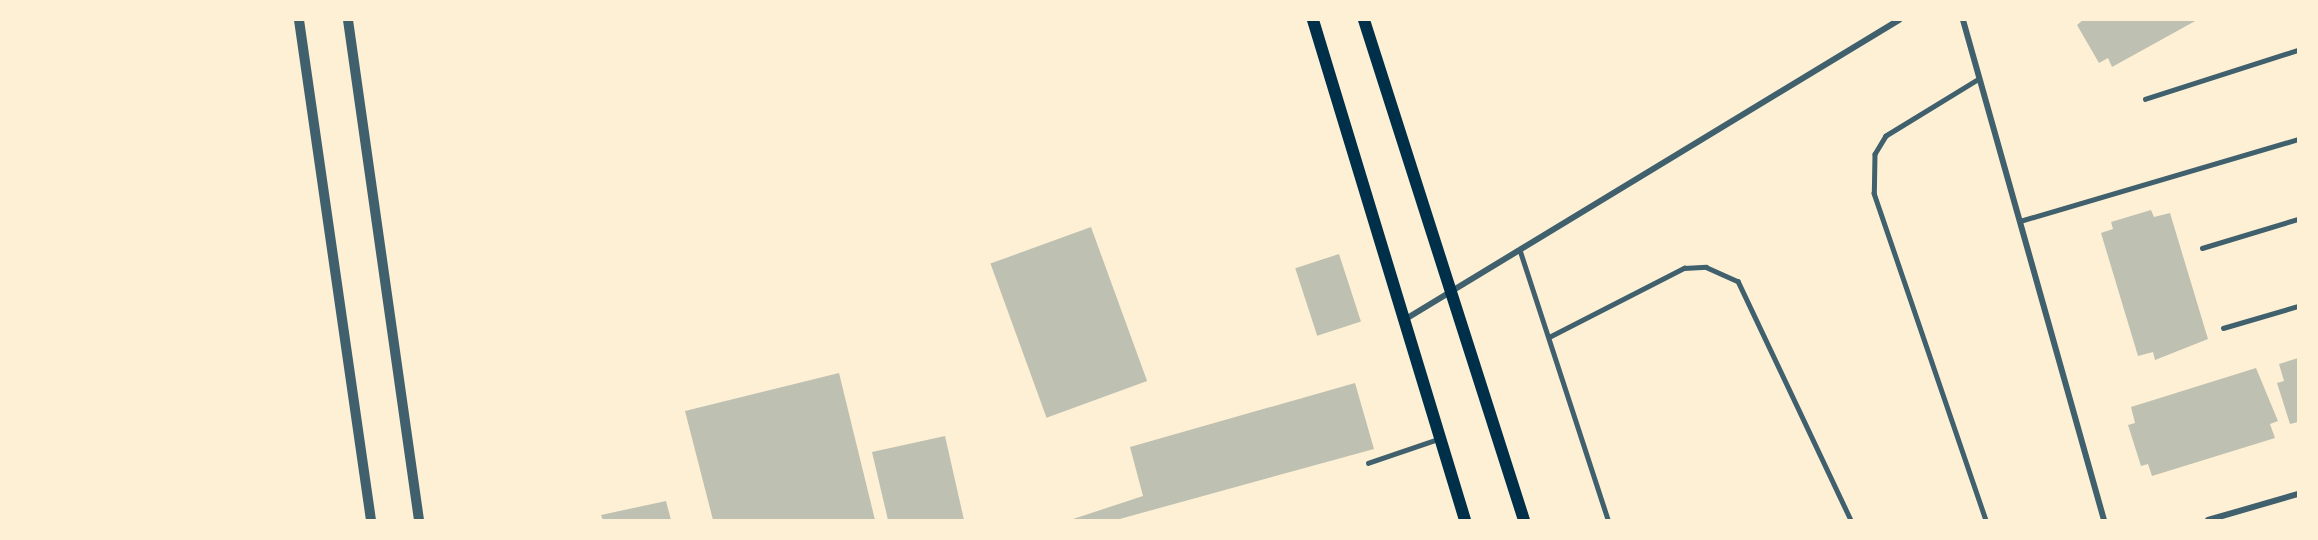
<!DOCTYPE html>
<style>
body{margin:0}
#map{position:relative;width:2318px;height:540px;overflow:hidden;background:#fdf0d5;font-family:"Open Sans",sans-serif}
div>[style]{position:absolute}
.building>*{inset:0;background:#bec0b2;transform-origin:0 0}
.service>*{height:4.5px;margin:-2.25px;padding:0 2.25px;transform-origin:2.25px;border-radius:2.25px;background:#3f606c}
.minor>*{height:6px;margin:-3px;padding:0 3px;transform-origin:3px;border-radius:3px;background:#3f606c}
.tertiary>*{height:10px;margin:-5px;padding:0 5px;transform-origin:5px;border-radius:5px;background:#3f606c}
.secondary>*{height:12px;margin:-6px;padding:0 6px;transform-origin:6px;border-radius:6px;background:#003049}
span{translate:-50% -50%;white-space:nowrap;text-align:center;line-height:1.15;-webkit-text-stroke:6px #fdf0d5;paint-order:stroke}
.frame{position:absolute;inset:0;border:21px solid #fdf0d5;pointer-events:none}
</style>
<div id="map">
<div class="building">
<i style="clip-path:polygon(2083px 20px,2197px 20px,2112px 67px,2108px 58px,2099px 63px,2077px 25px)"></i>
<i style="clip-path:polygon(2151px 210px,2154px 217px,2170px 213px,2208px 339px,2155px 360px,2153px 352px,2138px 356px,2101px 233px,2113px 229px,2111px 222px)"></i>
<i style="left:1091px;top:227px;width:164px;height:107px;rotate:70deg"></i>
<i style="left:1339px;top:254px;width:71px;height:46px;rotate:72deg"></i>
<i style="clip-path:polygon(2298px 358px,2298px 422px,2290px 424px,2277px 383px,2284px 381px,2279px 364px)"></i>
<i style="clip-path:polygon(2256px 368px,2278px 421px,2270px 424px,2275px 438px,2152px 476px,2148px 464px,2141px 466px,2128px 425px,2135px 423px,2131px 407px)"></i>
<i style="clip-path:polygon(839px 373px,875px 520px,713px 520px,685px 411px)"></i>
<i style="clip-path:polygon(1355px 383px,1374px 449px,1116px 520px,1070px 520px,1143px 496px,1130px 447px)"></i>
<i style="clip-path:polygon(945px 436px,964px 520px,888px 520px,872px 452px)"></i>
<i style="clip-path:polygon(666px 501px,671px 520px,603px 520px,601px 515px)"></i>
</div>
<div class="service">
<i style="left:1979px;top:79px;width:109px;rotate:148.5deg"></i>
<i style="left:1886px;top:136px;width:21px;rotate:121deg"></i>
<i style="left:1875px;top:154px;width:39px;rotate:91deg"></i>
<i style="left:1874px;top:193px;width:346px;rotate:71.1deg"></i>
<i style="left:2145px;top:99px;width:161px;rotate:-17.8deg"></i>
<i style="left:2020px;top:221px;width:290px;rotate:-16.4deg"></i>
<i style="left:2202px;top:248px;width:100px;rotate:-16.8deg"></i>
<i style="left:1520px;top:250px;width:284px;rotate:71.9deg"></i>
<i style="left:2223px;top:328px;width:78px;rotate:-16.3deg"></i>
<i style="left:1549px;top:337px;width:152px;rotate:-27.1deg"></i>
<i style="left:1684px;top:268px;width:22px;rotate:-3deg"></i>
<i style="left:1706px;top:267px;width:35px;rotate:24deg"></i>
<i style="left:1738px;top:281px;width:264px;rotate:64.7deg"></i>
<i style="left:1368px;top:463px;width:74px;rotate:-18.9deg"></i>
</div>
<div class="minor">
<i style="left:1963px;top:20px;width:520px;rotate:74.25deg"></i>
<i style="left:1404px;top:320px;width:579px;rotate:-31.22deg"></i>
<i style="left:2208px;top:520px;width:94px;rotate:-16.1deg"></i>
</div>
<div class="tertiary">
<i style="left:299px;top:20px;width:505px;rotate:81.81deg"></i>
<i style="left:348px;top:20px;width:505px;rotate:81.92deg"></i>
</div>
<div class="secondary">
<i style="left:1313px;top:20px;width:523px;rotate:73.09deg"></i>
<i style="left:1364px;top:20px;width:525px;rotate:72.26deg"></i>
</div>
<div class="frame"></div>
</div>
